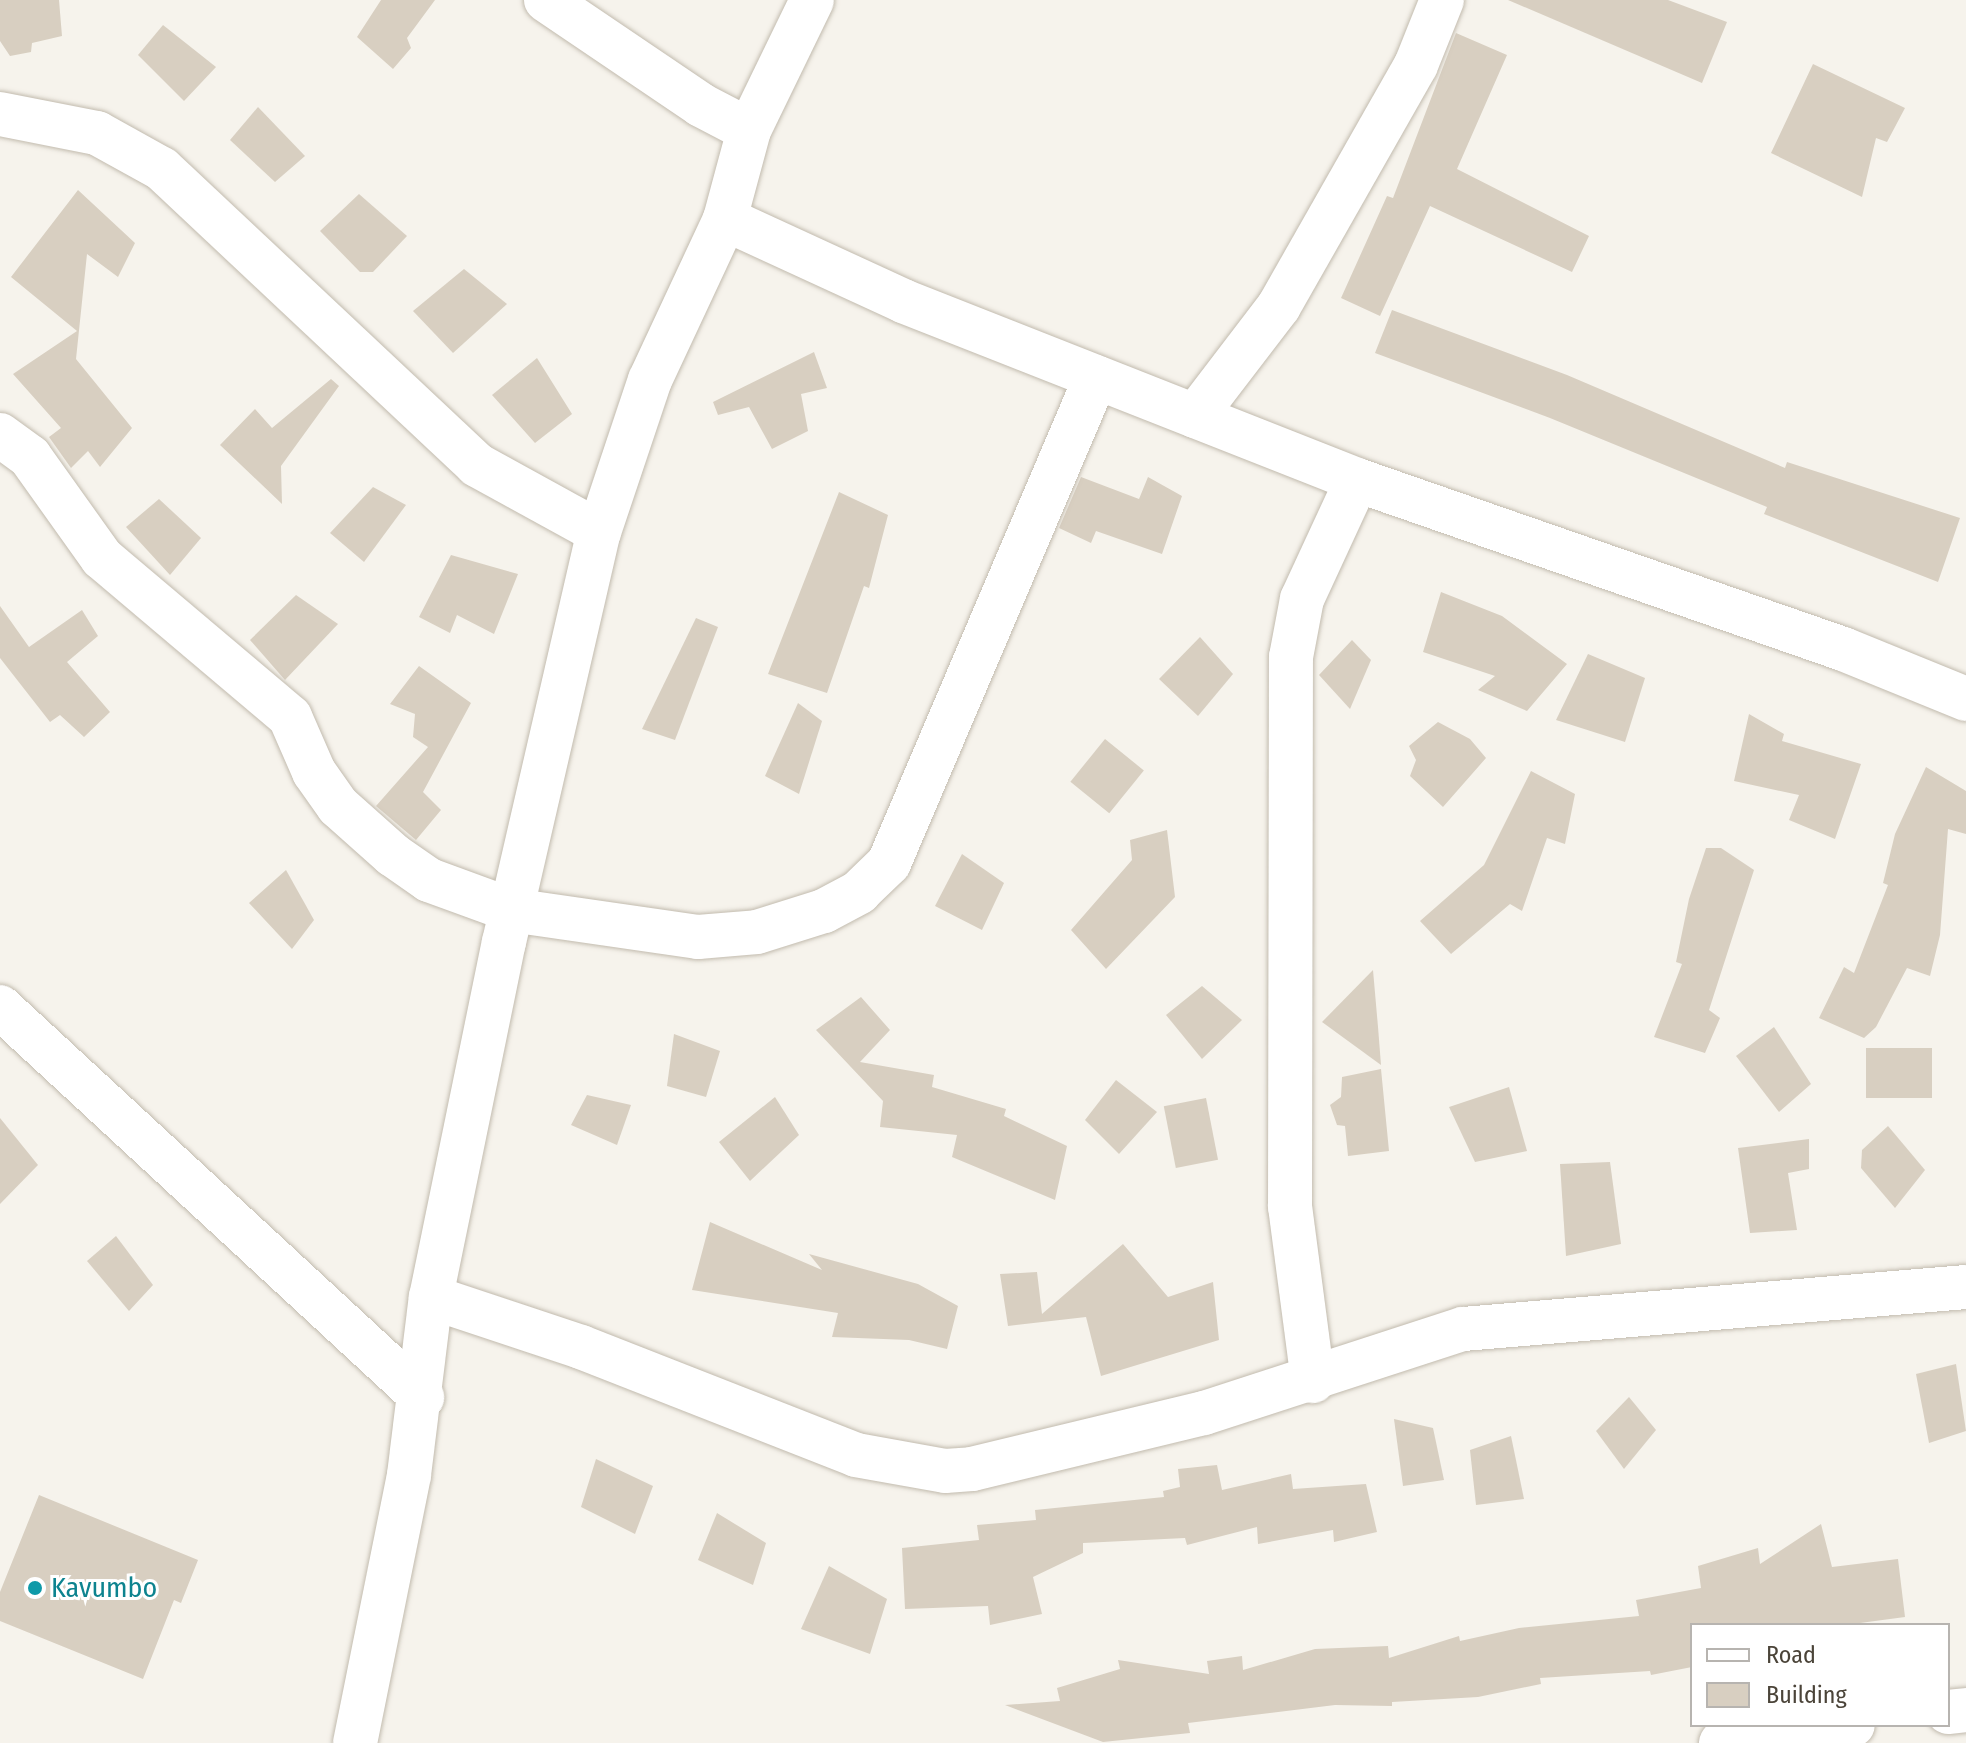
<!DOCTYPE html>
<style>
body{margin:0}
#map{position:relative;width:1966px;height:1743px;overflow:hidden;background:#f6f3ec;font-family:"Fira Sans Condensed",sans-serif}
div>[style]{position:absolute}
.building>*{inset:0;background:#d8cfc1;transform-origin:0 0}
.roads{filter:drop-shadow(0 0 2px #c2bbae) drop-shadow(0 0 2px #c2bbae)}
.minor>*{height:44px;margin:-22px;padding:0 22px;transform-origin:22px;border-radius:22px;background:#fff}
.dots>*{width:22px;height:22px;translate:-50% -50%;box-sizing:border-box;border:4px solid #fff;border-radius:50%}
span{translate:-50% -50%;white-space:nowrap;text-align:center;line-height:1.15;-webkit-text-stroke:6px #fff;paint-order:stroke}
.culture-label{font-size:28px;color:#0d838f}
.left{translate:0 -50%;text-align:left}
.legend{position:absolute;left:1690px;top:1623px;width:260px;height:104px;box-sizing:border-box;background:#fff;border:2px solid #b7b4b0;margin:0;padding:10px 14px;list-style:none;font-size:24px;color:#4b4439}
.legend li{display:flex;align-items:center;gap:16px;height:40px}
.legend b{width:40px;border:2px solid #b7b4b0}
</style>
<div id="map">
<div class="building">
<i style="clip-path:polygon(0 0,59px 0,62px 36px,32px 43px,31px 52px,10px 56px,0 41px)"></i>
<i style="clip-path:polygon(381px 0,435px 0,407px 38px,411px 48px,393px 69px,357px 37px)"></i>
<i style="clip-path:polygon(1508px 0,1668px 0,1727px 22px,1702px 83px)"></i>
<i style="clip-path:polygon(163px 25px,216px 67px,184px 101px,138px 55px)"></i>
<i style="clip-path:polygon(1456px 33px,1507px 55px,1457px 169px,1589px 236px,1572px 272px,1430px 206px,1380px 316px,1341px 298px,1387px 196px,1393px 198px)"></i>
<i style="clip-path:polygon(1813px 64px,1905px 108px,1887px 142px,1876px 138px,1862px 197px,1771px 153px)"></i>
<i style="clip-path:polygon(258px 107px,305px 156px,275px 182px,230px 140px)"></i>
<i style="clip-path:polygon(78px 190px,135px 243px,118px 277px,87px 254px,76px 359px,132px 428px,100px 467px,88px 451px,71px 468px,49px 437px,61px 428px,13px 374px,77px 331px,11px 277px)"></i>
<i style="clip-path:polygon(359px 194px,407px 236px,373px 272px,360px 272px,320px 231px)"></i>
<i style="clip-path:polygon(464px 269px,507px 304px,453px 353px,413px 311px)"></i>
<i style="clip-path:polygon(1392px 310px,1567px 375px,1785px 468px,1787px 462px,1960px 518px,1938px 582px,1764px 514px,1767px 507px,1550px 418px,1375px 353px)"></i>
<i style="clip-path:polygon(814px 352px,827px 388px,801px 394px,808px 431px,772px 449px,749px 407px,718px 415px,713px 402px)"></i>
<i style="clip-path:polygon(537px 358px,572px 414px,535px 443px,492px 395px)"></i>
<i style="clip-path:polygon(331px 379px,339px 386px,281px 466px,282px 504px,220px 445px,255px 409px,272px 428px)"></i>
<i style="clip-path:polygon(1081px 477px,1139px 499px,1148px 477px,1182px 496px,1162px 554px,1096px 531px,1091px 543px,1059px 528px)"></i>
<i style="clip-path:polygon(373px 487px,406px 505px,364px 562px,330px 533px)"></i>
<i style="clip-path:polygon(839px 492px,888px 515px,869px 588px,864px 586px,827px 693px,768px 674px)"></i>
<i style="clip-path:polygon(159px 499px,201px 538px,170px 575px,126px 527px)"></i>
<i style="clip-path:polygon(451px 555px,518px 574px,494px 634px,457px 615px,450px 633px,419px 617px)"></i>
<i style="clip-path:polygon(1441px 592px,1502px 616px,1567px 664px,1527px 711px,1478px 690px,1495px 676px,1423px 652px)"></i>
<i style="clip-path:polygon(296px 595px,338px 624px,285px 680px,250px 640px)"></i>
<i style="clip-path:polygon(0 606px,29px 647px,82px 610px,98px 636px,67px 662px,110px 712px,84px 737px,60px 715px,50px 722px,0 658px)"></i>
<i style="clip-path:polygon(696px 618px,718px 627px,675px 740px,642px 729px)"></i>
<i style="clip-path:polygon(1200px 637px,1233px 674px,1198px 716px,1159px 679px)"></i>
<i style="clip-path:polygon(1352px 640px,1371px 660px,1350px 709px,1319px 675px)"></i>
<i style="clip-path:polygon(1588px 654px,1645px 678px,1625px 742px,1556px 720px)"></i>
<i style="clip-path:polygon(419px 666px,471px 703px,423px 792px,441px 810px,416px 840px,376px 806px,428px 747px,413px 737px,415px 714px,390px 704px)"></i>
<i style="clip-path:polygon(798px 703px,822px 721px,799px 794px,765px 776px)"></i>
<i style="clip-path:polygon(1749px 714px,1784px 734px,1782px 741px,1861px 764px,1835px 839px,1789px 820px,1799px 795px,1734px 781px)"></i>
<i style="clip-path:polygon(1438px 722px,1470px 739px,1486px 758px,1443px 807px,1410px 776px,1416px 760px,1409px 746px)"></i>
<i style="left:1105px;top:739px;width:50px;height:55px;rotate:39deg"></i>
<i style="clip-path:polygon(1926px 767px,1966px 791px,1966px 834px,1948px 829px,1940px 935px,1930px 976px,1907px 968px,1876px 1027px,1864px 1038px,1819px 1018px,1844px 967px,1854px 973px,1888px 885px,1883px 883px,1895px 834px)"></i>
<i style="clip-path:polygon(1531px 771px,1575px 794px,1565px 844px,1547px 838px,1522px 911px,1510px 904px,1451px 954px,1420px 921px,1484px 865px)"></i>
<i style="clip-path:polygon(1167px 830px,1175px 897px,1106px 969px,1071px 930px,1132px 860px,1130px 840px)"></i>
<i style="clip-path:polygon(1706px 848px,1721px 848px,1754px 870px,1709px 1010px,1720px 1018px,1705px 1053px,1654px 1037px,1682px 964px,1676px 962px,1689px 899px)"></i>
<i style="clip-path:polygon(962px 854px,1004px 883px,982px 930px,935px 906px)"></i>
<i style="clip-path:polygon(286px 870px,314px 920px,292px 949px,249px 903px)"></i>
<i style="clip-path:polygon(1373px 970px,1378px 1027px,1381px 1065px,1322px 1022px)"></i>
<i style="clip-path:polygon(1202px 986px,1242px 1020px,1202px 1059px,1166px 1015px)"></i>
<i style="clip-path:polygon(861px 997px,890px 1030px,860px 1062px,934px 1075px,932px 1087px,1006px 1109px,1004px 1116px,1067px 1146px,1055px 1200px,952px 1157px,957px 1135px,880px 1127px,883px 1101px,816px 1030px)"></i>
<i style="clip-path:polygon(1774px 1027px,1811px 1084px,1779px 1112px,1736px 1056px)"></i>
<i style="clip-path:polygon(674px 1034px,720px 1051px,706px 1097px,667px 1086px)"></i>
<i style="left:1866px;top:1048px;width:66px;height:50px"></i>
<i style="clip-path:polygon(1381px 1069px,1389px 1151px,1348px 1156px,1345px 1126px,1337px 1125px,1330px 1105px,1341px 1097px,1342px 1077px)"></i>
<i style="clip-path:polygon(1116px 1080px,1157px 1112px,1119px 1154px,1085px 1120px)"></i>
<i style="clip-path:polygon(1509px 1087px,1527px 1151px,1475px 1162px,1449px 1107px)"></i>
<i style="clip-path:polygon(587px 1095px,631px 1105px,617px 1145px,571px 1125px)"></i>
<i style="clip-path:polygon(775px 1097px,799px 1135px,750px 1181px,719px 1142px)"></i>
<i style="left:1206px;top:1098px;width:63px;height:43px;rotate:79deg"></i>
<i style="clip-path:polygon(0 1118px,38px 1165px,0 1204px)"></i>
<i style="clip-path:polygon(1888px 1126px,1925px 1170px,1895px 1208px,1861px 1168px,1862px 1150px)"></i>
<i style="clip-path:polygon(1809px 1139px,1809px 1169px,1788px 1173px,1797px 1230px,1750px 1233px,1738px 1148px)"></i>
<i style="clip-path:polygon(1610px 1162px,1621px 1244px,1566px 1256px,1560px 1164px)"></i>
<i style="clip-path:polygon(710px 1222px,822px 1270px,809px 1254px,918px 1284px,958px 1306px,947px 1349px,909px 1340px,832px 1337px,838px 1313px,692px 1290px)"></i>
<i style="clip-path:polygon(116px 1236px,153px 1285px,129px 1311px,87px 1261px)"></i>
<i style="clip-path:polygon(1123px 1244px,1168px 1297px,1213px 1282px,1219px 1340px,1101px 1376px,1086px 1317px,1008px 1326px,1000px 1274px,1037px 1272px,1042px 1314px)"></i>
<i style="clip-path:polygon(1956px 1364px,1966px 1431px,1929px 1443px,1916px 1374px)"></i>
<i style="clip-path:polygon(1629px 1397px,1656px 1430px,1624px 1469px,1596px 1431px)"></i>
<i style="clip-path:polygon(1394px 1419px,1433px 1428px,1444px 1480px,1403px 1486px)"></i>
<i style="clip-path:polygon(1511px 1436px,1524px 1499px,1476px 1505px,1470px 1450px)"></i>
<i style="clip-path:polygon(596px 1459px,653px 1486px,635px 1534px,581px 1507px)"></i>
<i style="clip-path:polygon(1217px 1465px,1222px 1490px,1291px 1474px,1293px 1489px,1366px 1484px,1377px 1532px,1334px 1542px,1333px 1530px,1258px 1544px,1257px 1527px,1187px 1545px,1185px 1538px,1083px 1543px,1083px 1553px,1033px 1577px,1042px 1614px,990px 1625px,988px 1606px,905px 1609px,902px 1548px,979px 1540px,977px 1525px,1036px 1520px,1035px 1510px,1164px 1497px,1163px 1491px,1180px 1487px,1178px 1469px)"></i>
<i style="clip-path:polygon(39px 1495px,198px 1560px,181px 1603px,174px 1600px,143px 1679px,0 1621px,0 1592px)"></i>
<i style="clip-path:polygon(717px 1513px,766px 1543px,753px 1585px,698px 1560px)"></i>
<i style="clip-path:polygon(1821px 1524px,1832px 1567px,1898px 1559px,1905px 1617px,1845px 1625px,1692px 1625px,1692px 1667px,1651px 1675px,1650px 1671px,1540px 1678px,1541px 1684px,1478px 1697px,1392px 1702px,1392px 1706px,1335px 1705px,1188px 1723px,1190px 1733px,1103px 1742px,1005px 1705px,1060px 1701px,1057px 1688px,1120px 1669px,1118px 1660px,1209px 1674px,1207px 1661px,1242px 1656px,1243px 1670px,1315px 1649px,1388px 1646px,1389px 1658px,1459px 1636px,1460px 1641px,1519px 1628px,1639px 1616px,1636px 1600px,1701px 1588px,1698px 1566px,1758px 1548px,1760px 1564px)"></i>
<i style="clip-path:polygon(829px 1566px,887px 1599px,870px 1654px,801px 1629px)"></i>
</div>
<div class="roads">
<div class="minor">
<i style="left:546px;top:0;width:187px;rotate:34.1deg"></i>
<i style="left:701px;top:105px;width:54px;rotate:27.5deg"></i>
<i style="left:0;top:114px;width:99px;rotate:11.1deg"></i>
<i style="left:97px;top:133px;width:74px;rotate:29deg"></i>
<i style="left:162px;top:169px;width:432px;rotate:43.2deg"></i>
<i style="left:477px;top:465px;width:139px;rotate:28.8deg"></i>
<i style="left:725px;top:219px;width:196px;rotate:24.7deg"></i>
<i style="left:903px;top:301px;width:488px;rotate:21.5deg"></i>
<i style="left:1357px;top:480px;width:515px;rotate:19.17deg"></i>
<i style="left:1843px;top:649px;width:133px;rotate:22.1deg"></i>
<i style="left:1195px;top:416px;width:138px;rotate:-52.6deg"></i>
<i style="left:1279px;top:306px;width:277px;rotate:-60.4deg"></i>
<i style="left:1416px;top:65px;width:70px;rotate:-68.2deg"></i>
<i style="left:0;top:435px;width:37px;rotate:36deg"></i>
<i style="left:30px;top:457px;width:124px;rotate:54.5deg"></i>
<i style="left:102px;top:558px;width:246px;rotate:40.2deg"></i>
<i style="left:290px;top:717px;width:60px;rotate:66.4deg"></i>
<i style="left:314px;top:772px;width:42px;rotate:54.8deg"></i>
<i style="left:338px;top:806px;width:74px;rotate:41.7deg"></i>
<i style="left:393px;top:855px;width:44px;rotate:34.8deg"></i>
<i style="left:429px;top:880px;width:87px;rotate:20.1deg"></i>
<i style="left:511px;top:910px;width:189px;rotate:8.2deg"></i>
<i style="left:698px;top:937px;width:59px;rotate:-4.8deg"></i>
<i style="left:757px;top:932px;width:70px;rotate:-17.4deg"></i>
<i style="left:824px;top:911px;width:40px;rotate:-28deg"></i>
<i style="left:859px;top:892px;width:42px;rotate:-44deg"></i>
<i style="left:889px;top:863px;width:528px;rotate:-66.93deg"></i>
<i style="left:0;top:1007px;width:575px;rotate:42.74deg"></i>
<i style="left:431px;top:1297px;width:158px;rotate:18.4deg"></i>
<i style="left:581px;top:1347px;width:295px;rotate:21.4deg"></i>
<i style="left:856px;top:1455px;width:90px;rotate:10.2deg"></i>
<i style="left:945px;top:1471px;width:27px;rotate:-4deg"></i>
<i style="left:972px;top:1469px;width:239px;rotate:-13.6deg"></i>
<i style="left:1204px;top:1413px;width:272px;rotate:-18deg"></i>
<i style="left:1463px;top:1329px;width:505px;rotate:-4.77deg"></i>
<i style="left:1313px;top:1381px;width:176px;rotate:-97.5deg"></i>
<i style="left:1290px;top:1207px;width:550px;rotate:-89.9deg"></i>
<i style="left:1291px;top:657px;width:59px;rotate:-79.3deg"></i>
<i style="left:1302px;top:599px;width:131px;rotate:-65.2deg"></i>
<i style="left:1948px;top:1712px;width:18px;rotate:-6deg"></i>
<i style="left:355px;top:1743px;width:273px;rotate:-78.6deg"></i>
<i style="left:409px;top:1475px;width:179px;rotate:-83deg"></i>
<i style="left:431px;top:1297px;width:362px;rotate:-78.4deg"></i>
<i style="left:504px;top:942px;width:421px;rotate:-77deg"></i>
<i style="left:599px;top:532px;width:160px;rotate:-71.5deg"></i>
<i style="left:650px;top:380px;width:178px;rotate:-65deg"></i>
<i style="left:725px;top:219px;width:92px;rotate:-74.9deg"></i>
<i style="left:749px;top:130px;width:144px;rotate:-64.1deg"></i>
<i style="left:1721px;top:1743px;width:133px;rotate:-7.8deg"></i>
</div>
</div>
<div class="dots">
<i style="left:35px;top:1588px;background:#0f9aa8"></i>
</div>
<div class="culture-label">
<span class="left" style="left:51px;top:1588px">Kavumbo</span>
</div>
<ul class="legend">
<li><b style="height:10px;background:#fff"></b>Road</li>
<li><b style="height:22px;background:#d8cfc1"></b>Building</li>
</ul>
</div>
